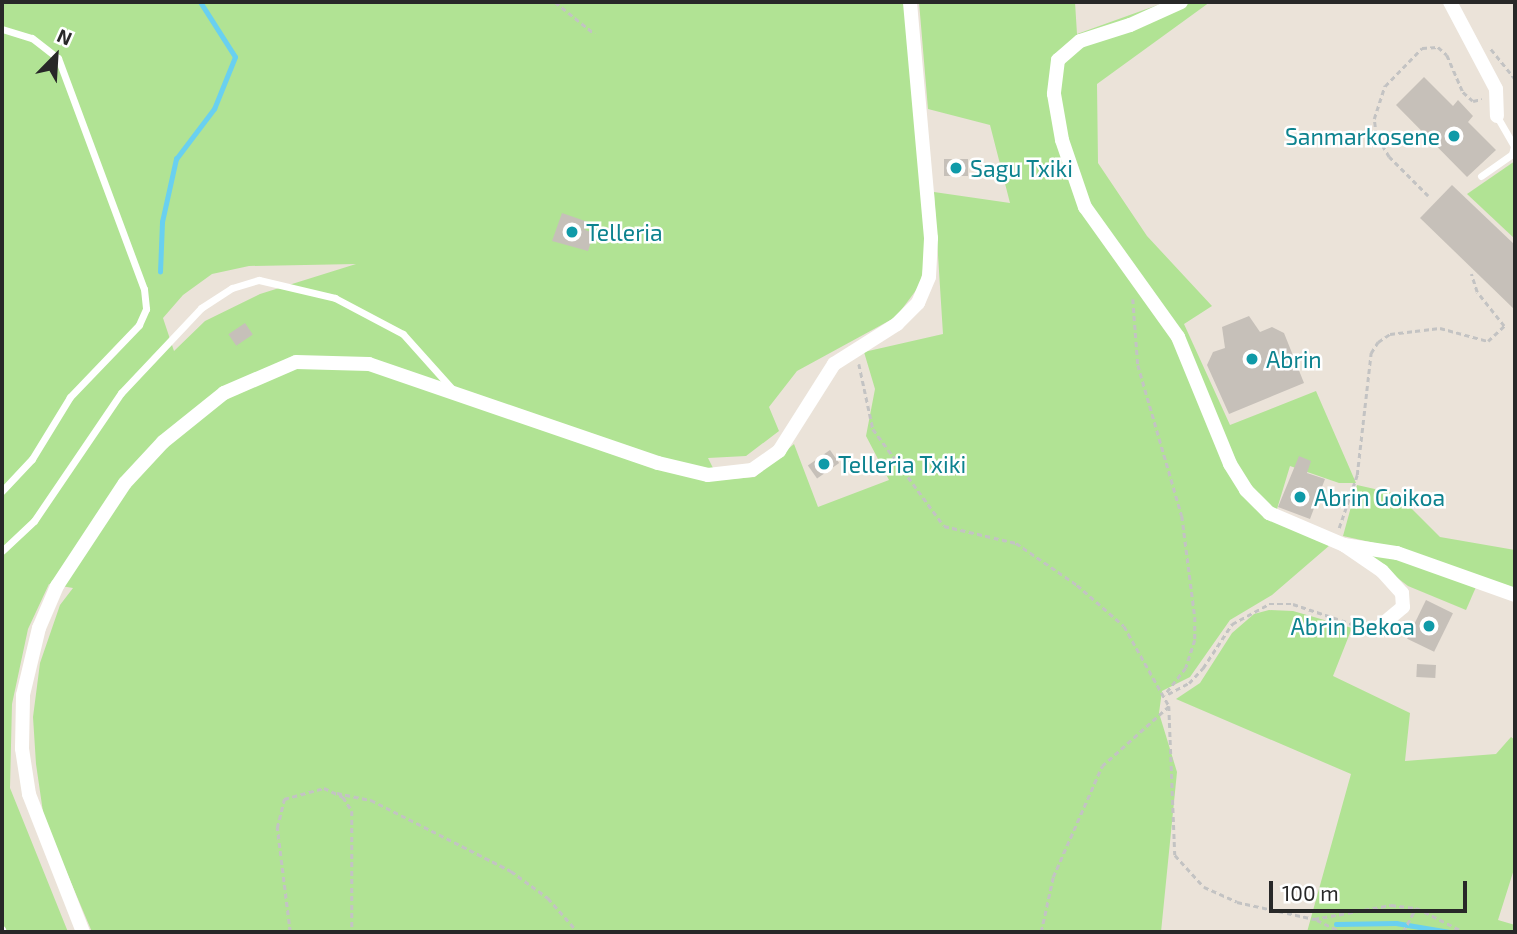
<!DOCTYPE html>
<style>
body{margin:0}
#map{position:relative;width:1517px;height:934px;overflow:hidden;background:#ebe3d9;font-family:"Exo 2",sans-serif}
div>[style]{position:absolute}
.green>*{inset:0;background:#b1e394}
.stream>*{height:4.5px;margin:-2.25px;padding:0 2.25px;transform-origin:2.25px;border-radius:2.25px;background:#69d0f0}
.building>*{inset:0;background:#c6c0b9;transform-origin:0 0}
.path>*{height:2.5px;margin-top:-1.25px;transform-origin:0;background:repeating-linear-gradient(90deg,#c3c3c3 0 5px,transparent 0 8.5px)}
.service>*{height:7px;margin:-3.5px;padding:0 3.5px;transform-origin:3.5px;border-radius:3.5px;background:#fff}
.minor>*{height:14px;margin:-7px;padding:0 7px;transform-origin:7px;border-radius:7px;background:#fff}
.dots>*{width:19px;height:19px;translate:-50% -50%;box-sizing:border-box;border:4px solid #fff;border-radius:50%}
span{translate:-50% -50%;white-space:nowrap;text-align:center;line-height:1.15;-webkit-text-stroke:5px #fff;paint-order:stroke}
.culture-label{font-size:23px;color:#0d838f}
.right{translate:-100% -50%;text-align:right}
.left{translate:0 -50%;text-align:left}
.frame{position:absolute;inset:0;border:4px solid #282828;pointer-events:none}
.north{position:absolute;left:21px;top:21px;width:70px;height:70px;-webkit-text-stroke:5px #fff;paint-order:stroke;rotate:24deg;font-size:19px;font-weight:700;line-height:28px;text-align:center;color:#282828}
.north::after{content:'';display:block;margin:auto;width:24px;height:32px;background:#282828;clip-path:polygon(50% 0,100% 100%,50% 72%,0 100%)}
.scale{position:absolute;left:1269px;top:881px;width:198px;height:32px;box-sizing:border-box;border:4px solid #282828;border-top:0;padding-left:9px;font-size:21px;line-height:24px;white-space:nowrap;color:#282828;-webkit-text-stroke:5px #fff;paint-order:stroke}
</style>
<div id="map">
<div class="green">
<i style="clip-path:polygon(evenodd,2px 2px,904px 2px,926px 253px,920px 285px,896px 317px,797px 371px,769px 407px,779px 431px,746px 456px,708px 458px,719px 480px,755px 477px,794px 444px,818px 507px,889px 480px,866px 436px,875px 389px,864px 352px,943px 334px,934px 192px,1010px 203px,990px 125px,928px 109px,919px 2px,1075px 2px,1077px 34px,1166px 2px,1210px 2px,1097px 84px,1098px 163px,1147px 236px,1212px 306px,1184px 324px,1230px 425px,1316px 391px,1356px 483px,1339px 483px,1290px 466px,1274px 519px,1330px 545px,1272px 595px,1230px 620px,1190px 677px,1162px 691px,1159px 713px,1177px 772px,1161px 932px,92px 932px,44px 819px,36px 764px,33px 717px,40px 663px,60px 605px,73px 588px,49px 584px,28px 629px,12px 704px,10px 788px,68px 932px,2px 932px,2px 2px,356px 264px,260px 294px,205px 321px,174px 351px,163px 318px,183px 295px,212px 274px,249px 266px,356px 264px)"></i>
<i style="clip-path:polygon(1515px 161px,1515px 239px,1467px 194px)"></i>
<i style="clip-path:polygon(1357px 485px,1397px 494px,1440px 537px,1515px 550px,1515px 588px,1397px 548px,1343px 536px)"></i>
<i style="clip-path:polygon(1361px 550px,1402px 559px,1476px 587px,1466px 610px,1408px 586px)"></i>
<i style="clip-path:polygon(1269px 610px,1293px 611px,1352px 628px,1333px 676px,1410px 713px,1405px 761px,1496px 754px,1511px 737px,1515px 740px,1515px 866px,1498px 920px,1515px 925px,1515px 932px,1307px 932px,1351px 774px,1176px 699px,1200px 683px,1232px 633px,1254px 614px)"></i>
</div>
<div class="stream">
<i style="left:160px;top:272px;width:50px;rotate:-87.7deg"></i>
<i style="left:162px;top:222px;width:65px;rotate:-77.5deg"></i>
<i style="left:176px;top:159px;width:63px;rotate:-52.8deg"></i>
<i style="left:214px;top:109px;width:56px;rotate:-68deg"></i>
<i style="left:235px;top:57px;width:65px;rotate:-122.5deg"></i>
<i style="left:1336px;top:924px;width:60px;rotate:-1deg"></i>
<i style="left:1396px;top:923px;width:54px;rotate:9.6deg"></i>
</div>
<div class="building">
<i style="clip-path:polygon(1424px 77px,1453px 106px,1458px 100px,1473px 116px,1468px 122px,1496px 150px,1467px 177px,1396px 105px)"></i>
<i style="left:944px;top:159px;width:24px;height:17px"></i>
<i style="clip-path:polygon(1452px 185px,1515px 245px,1515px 310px,1420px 218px)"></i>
<i style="clip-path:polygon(562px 213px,588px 222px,585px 230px,594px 233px,588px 251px,552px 241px)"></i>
<i style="clip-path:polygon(1249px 316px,1260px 332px,1272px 327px,1284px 333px,1304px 383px,1229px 414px,1207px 365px,1213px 352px,1225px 348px,1222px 327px)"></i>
<i style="left:245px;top:323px;width:14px;height:20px;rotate:56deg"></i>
<i style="left:830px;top:450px;width:16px;height:27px;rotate:55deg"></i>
<i style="clip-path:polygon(1299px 456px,1311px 461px,1307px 473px,1325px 479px,1310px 519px,1278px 507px)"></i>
<i style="left:1426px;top:600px;width:30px;height:43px;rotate:26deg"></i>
<i style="left:1417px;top:664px;width:19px;height:13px;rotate:3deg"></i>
</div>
<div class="path">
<i style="left:555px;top:2px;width:51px;rotate:38.7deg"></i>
<i style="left:1491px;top:49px;width:38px;rotate:51deg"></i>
<i style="left:1428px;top:196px;width:55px;rotate:-135deg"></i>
<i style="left:1389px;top:157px;width:26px;rotate:-121deg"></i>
<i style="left:1376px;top:135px;width:16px;rotate:-97deg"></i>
<i style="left:1374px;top:119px;width:35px;rotate:-72deg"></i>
<i style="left:1385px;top:86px;width:53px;rotate:-45.8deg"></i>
<i style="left:1422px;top:48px;width:16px;rotate:-4deg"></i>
<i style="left:1438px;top:47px;width:12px;rotate:42deg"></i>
<i style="left:1447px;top:55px;width:40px;rotate:66.6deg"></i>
<i style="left:1463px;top:92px;width:13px;rotate:42deg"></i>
<i style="left:1473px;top:101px;width:9px;rotate:-13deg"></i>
<i style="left:1133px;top:299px;width:66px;rotate:85.7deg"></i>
<i style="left:1138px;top:365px;width:157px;rotate:73.8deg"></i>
<i style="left:1182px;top:516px;width:102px;rotate:82.7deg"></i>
<i style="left:1195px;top:617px;width:23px;rotate:90deg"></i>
<i style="left:1195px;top:640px;width:29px;rotate:108deg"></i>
<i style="left:1186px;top:668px;width:34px;rotate:128deg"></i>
<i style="left:859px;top:364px;width:66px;rotate:77.8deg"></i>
<i style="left:873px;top:429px;width:120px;rotate:53.8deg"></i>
<i style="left:944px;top:526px;width:74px;rotate:13.3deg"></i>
<i style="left:1016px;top:543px;width:74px;rotate:34.5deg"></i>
<i style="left:1077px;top:585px;width:62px;rotate:41.1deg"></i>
<i style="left:1124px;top:626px;width:92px;rotate:60.6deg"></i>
<i style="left:1169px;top:706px;width:149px;rotate:87.7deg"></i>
<i style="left:1175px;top:855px;width:43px;rotate:47.8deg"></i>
<i style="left:1204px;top:887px;width:36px;rotate:24deg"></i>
<i style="left:1237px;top:902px;width:79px;rotate:12.4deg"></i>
<i style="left:1314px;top:919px;width:78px;rotate:-10.3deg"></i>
<i style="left:1391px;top:905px;width:26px;rotate:7deg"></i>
<i style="left:1417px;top:908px;width:53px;rotate:27.1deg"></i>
<i style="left:1339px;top:528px;width:56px;rotate:-71.2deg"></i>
<i style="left:1357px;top:475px;width:123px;rotate:-83.5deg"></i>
<i style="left:1371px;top:353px;width:13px;rotate:-58deg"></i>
<i style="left:1378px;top:342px;width:14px;rotate:-34deg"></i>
<i style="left:1390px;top:334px;width:50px;rotate:-6.8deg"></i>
<i style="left:1440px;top:328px;width:50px;rotate:15.2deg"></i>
<i style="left:1488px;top:341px;width:22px;rotate:-43deg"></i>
<i style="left:1504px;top:326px;width:43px;rotate:-128.5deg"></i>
<i style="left:1477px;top:292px;width:19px;rotate:-108deg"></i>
<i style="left:1168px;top:694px;width:24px;rotate:-28deg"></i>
<i style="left:1189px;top:683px;width:21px;rotate:-47deg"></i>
<i style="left:1203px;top:668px;width:53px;rotate:-56.6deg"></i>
<i style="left:1232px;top:624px;width:42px;rotate:-28.4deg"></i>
<i style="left:1269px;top:604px;width:24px"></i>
<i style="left:1293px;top:604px;width:75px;rotate:18.7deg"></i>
<i style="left:337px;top:793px;width:35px;rotate:12deg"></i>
<i style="left:371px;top:800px;width:157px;rotate:26.9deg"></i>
<i style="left:511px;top:871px;width:46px;rotate:36.1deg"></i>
<i style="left:548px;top:898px;width:45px;rotate:48.6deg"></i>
<i style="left:1317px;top:920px;width:28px;rotate:26deg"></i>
<i style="left:290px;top:932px;width:105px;rotate:-97.1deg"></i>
<i style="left:277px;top:828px;width:30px;rotate:-76deg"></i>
<i style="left:284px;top:799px;width:41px;rotate:-15.4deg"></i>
<i style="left:324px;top:788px;width:21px;rotate:25deg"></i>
<i style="left:343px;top:797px;width:17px;rotate:57deg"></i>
<i style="left:352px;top:811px;width:121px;rotate:90deg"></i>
<i style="left:1041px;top:932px;width:56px;rotate:-77.7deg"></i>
<i style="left:1053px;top:877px;width:121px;rotate:-66.2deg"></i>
<i style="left:1102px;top:766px;width:90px;rotate:-41.8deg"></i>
<i style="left:1403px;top:932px;width:27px;rotate:-62deg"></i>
</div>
<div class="service">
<i style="left:2px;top:29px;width:31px;rotate:17deg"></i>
<i style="left:32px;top:38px;width:33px;rotate:38deg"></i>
<i style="left:58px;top:58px;width:246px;rotate:69.6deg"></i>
<i style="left:144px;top:289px;width:20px;rotate:84deg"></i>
<i style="left:146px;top:309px;width:17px;rotate:114deg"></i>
<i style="left:139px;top:325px;width:100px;rotate:133.8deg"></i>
<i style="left:70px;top:397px;width:73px;rotate:121.5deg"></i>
<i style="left:32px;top:459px;width:44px;rotate:133.2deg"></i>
<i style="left:1481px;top:176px;width:38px;rotate:-35deg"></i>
<i style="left:1512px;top:154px;width:8px;rotate:-76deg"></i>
<i style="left:1514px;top:146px;width:34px;rotate:-120deg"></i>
<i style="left:2px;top:551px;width:44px;rotate:-43.2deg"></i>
<i style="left:34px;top:521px;width:155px;rotate:-55.8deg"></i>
<i style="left:121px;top:393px;width:117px;rotate:-46.7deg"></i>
<i style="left:201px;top:308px;width:37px;rotate:-33deg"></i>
<i style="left:232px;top:288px;width:28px;rotate:-17deg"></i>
<i style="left:259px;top:280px;width:78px;rotate:13.3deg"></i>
<i style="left:335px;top:298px;width:77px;rotate:27.9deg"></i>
<i style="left:403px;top:334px;width:75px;rotate:48.2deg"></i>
<i style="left:2px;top:929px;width:3px;rotate:72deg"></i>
</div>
<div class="minor">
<i style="left:1181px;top:2px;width:56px;rotate:155.7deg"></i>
<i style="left:1130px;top:25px;width:52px;rotate:162.3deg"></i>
<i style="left:1080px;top:41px;width:29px;rotate:139deg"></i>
<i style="left:1058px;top:60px;width:34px;rotate:97deg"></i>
<i style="left:1054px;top:94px;width:47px;rotate:80.1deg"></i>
<i style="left:1062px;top:140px;width:71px;rotate:71.1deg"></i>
<i style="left:1085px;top:207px;width:160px;rotate:54.4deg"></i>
<i style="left:1178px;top:337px;width:137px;rotate:67.7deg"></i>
<i style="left:1230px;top:464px;width:31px;rotate:58deg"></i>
<i style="left:1246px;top:490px;width:33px;rotate:45deg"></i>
<i style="left:1269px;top:513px;width:82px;rotate:23.1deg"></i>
<i style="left:1344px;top:545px;width:54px;rotate:8.6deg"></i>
<i style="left:1397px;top:553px;width:125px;rotate:19.6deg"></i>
<i style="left:1450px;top:2px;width:98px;rotate:62.1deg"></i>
<i style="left:1496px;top:89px;width:27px;rotate:88deg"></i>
<i style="left:1344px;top:545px;width:46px;rotate:34.4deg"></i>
<i style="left:1382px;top:571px;width:30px;rotate:48deg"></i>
<i style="left:1402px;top:593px;width:14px;rotate:86deg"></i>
<i style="left:1403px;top:607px;width:34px;rotate:140deg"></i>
<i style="left:83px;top:932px;width:148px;rotate:-111.4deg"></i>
<i style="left:29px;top:794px;width:46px;rotate:-98.8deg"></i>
<i style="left:22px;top:749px;width:54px;rotate:-88.9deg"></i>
<i style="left:23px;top:695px;width:69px;rotate:-76.6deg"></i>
<i style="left:39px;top:628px;width:46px;rotate:-66.8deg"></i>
<i style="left:57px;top:586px;width:123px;rotate:-56.6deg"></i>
<i style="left:125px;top:483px;width:56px;rotate:-47.2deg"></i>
<i style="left:163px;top:442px;width:78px;rotate:-38.8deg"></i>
<i style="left:224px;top:393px;width:78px;rotate:-23.3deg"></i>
<i style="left:296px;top:362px;width:73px;rotate:1.6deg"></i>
<i style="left:369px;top:364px;width:305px;rotate:18.9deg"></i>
<i style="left:658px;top:463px;width:51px;rotate:13.5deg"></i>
<i style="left:708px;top:475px;width:44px;rotate:-6.5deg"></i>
<i style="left:752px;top:470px;width:33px;rotate:-35deg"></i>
<i style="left:779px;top:451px;width:103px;rotate:-57.7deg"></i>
<i style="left:834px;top:364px;width:75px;rotate:-32.4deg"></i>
<i style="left:897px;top:324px;width:30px;rotate:-45deg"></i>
<i style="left:918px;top:303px;width:28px;rotate:-67deg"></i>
<i style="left:929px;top:277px;width:39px;rotate:-87deg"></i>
<i style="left:931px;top:238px;width:237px;rotate:-95.1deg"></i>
</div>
<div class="dots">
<i style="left:1454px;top:136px;background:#0f9aa8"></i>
<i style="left:956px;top:168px;background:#0f9aa8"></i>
<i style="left:572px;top:232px;background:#0f9aa8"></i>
<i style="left:1252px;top:359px;background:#0f9aa8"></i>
<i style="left:824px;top:464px;background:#0f9aa8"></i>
<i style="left:1300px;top:497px;background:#0f9aa8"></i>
<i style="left:1429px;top:626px;background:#0f9aa8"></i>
</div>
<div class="culture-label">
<span class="right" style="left:1440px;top:136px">Sanmarkosene</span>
<span class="left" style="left:970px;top:168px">Sagu Txiki</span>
<span class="left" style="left:586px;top:232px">Telleria</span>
<span class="left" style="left:1266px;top:359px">Abrin</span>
<span class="left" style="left:838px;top:464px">Telleria Txiki</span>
<span class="left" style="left:1314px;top:497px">Abrin Goikoa</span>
<span class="right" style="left:1415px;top:626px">Abrin Bekoa</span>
</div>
<div class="frame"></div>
<div class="north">N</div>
<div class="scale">100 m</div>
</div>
